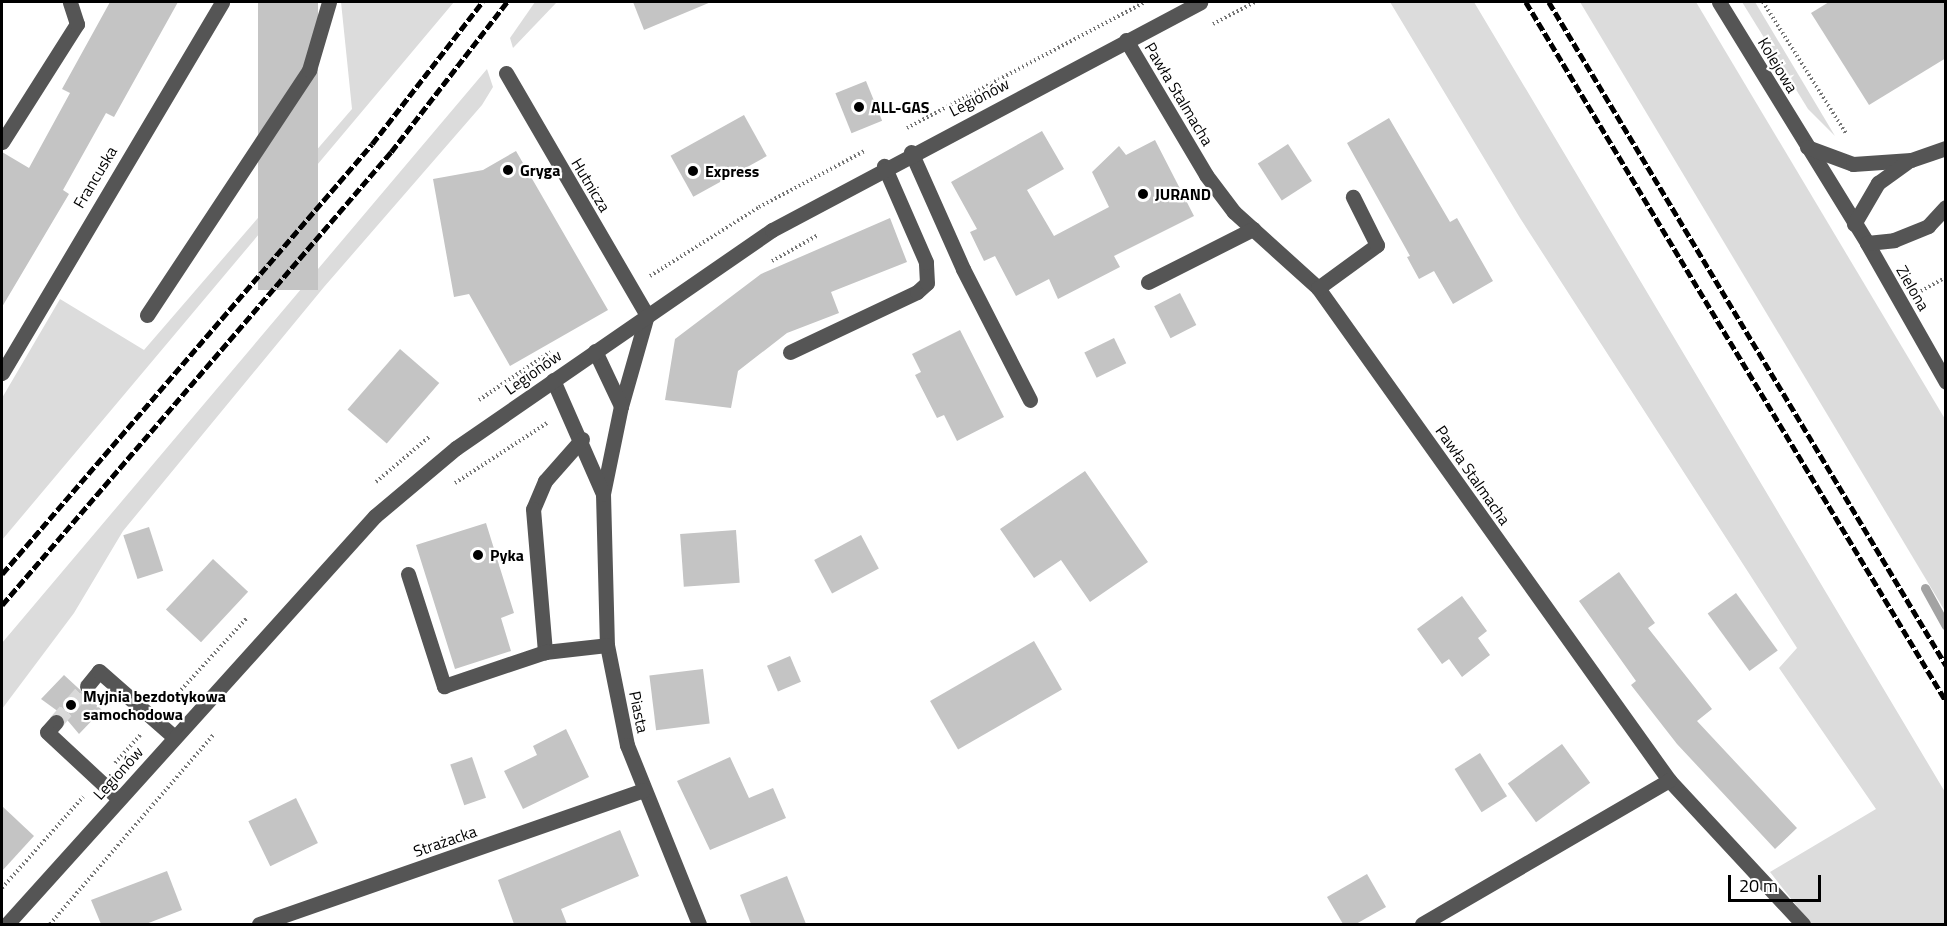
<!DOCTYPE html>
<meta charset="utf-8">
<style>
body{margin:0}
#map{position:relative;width:1947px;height:926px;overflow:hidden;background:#fff;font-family:"Titillium Web",sans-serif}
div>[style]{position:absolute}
.green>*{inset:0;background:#dcdcdc}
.stream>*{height:9px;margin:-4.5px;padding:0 4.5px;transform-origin:4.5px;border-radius:4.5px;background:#a3a3a3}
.building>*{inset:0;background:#c4c4c4;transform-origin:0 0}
.minor-tunnel>*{height:15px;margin-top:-7.5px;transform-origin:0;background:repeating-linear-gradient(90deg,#d9d9d9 0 15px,transparent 0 23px)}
.path>*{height:4px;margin-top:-2px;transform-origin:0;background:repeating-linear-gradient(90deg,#777 0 1.5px,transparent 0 4.5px)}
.minor>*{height:15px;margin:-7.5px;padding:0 7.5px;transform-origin:7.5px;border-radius:7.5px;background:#555}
.rail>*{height:4.5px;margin-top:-2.25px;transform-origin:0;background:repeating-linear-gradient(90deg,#000 0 9px,transparent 0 12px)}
.dots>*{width:16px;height:16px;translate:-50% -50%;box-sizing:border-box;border:3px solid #fff;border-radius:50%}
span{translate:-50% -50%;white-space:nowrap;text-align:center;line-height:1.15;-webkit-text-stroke:4.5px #fff;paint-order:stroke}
.street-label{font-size:16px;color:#000}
.poi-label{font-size:16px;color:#000;font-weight:700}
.left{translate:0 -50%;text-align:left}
.frame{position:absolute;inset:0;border:3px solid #000;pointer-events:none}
.scale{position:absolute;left:1728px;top:875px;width:93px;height:27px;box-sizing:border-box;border:3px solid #000;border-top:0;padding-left:8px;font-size:18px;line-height:21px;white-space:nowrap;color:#000;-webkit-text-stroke:4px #fff;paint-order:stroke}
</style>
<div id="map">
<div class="green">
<i style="clip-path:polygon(341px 2px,454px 2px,2px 540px,2px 398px,60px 299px,144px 350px,352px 109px)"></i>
<i style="clip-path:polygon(535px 2px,557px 2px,513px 48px,510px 38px)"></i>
<i style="clip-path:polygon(1390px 2px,1474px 2px,1945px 792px,1945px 924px,1811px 924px,1770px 872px,1876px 809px,1779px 668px,1797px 648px,1520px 218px)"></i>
<i style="clip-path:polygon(1580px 2px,1696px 2px,1945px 419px,1945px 611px)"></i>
<i style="clip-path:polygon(1742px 2px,1755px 2px,1835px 136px,1808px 109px)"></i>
<i style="clip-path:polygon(487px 69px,493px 87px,482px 105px,324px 287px,123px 531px,74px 613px,2px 709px,2px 643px)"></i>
</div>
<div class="stream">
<i style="left:1925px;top:588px;width:43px;rotate:61.1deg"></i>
</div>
<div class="building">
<i style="clip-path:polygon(110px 2px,178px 2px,114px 117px,106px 113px,63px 190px,69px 194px,2px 307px,2px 152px,29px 168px,70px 93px,62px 89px)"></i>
<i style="left:258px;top:2px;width:60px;height:288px"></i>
<i style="clip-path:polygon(633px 2px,711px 2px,644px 30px)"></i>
<i style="clip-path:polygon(1829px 2px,1946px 2px,1946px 58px,1869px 105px,1811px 13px)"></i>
<i style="left:866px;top:81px;width:43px;height:33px;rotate:68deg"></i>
<i style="left:744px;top:115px;width:47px;height:84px;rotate:61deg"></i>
<i style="clip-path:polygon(1389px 118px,1450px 222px,1457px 218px,1493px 281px,1453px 304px,1434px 271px,1419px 279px,1407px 257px,1410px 256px,1347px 143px)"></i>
<i style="clip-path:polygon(1042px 131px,1064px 169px,1027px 190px,1054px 236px,1109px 207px,1092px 172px,1119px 146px,1126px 155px,1155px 140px,1194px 216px,1114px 256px,1120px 267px,1058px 299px,1049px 279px,1016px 296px,995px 256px,984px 261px,970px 232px,977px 229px,951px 182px)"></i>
<i style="left:1288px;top:144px;width:44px;height:36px;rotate:57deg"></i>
<i style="clip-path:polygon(516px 151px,608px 310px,510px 366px,469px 294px,454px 297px,433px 179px,483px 170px)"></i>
<i style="clip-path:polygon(890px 218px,907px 262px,831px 292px,839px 313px,787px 333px,738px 371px,731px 408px,665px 400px,675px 339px,761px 274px)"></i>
<i style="left:1180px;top:293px;width:36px;height:29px;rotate:63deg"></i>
<i style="clip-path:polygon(960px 330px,1004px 417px,957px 441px,944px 415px,937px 418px,915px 375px,921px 372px,912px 354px)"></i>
<i style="left:1114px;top:338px;width:28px;height:33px;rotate:64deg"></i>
<i style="left:400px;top:349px;width:52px;height:80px;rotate:41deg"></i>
<i style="clip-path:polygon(1085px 471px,1148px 562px,1090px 602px,1061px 560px,1034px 578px,1000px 529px)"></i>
<i style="clip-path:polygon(486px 523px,514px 613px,501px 618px,511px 651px,455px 669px,416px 545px)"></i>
<i style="left:149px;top:527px;width:46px;height:27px;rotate:72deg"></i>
<i style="left:736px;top:530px;width:53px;height:56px;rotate:86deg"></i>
<i style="left:861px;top:535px;width:38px;height:53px;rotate:62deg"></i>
<i style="left:213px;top:559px;width:48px;height:69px;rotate:43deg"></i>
<i style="clip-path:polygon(1619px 572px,1655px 623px,1648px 628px,1712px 709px,1697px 721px,1797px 828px,1775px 849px,1677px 744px,1631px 685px,1636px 681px,1579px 601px)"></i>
<i style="left:1736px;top:593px;width:71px;height:35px;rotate:54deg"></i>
<i style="clip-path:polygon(1462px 596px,1487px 631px,1478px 638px,1490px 655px,1462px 677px,1449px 659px,1442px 664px,1417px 629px)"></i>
<i style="left:1034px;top:641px;width:56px;height:120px;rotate:60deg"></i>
<i style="left:790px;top:656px;width:28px;height:25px;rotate:67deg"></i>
<i style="left:703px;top:669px;width:55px;height:54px;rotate:83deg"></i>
<i style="clip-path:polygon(64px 675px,102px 710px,79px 734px,63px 715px,41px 699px)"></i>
<i style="clip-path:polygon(566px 729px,589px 777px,523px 809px,504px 771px,537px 755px,533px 746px)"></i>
<i style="left:1562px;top:744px;width:48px;height:67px;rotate:54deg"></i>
<i style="left:1480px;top:753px;width:51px;height:30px;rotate:58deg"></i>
<i style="left:472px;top:757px;width:43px;height:23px;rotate:71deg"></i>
<i style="clip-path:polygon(730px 757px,749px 798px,773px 788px,786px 818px,710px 850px,677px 781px)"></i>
<i style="left:296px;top:798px;width:50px;height:53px;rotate:64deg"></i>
<i style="clip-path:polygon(2px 806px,34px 836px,2px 871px)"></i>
<i style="clip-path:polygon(620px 830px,639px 876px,561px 909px,567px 924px,514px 924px,498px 880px)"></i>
<i style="clip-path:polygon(167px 871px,182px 910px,146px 924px,101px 924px,91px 900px)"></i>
<i style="clip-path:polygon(1367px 874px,1386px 907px,1356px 924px,1343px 924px,1327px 897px)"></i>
<i style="clip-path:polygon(787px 876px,806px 924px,751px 924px,740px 895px)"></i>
</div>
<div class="minor-tunnel">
<i style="left:56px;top:722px;width:48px;rotate:-49.3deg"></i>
</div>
<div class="path">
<i style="left:1763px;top:2px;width:157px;rotate:57.7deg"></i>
<i style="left:1213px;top:24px;width:47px;rotate:-27.6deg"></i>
<i style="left:907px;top:128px;width:269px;rotate:-27.9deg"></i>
<i style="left:772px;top:261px;width:53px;rotate:-29.5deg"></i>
<i style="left:650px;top:276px;width:129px;rotate:-32.3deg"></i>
<i style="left:759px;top:207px;width:121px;rotate:-28deg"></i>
<i style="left:1921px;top:291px;width:29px;rotate:-29deg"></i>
<i style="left:479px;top:400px;width:86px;rotate:-34.1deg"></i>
<i style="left:376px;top:482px;width:71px;rotate:-40.4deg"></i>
<i style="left:455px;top:483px;width:110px;rotate:-33.1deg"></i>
<i style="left:169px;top:703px;width:115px;rotate:-47.5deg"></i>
<i style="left:115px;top:763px;width:38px;rotate:-48deg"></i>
<i style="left:2px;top:888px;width:122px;rotate:-48.3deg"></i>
<i style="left:50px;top:924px;width:251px;rotate:-49.2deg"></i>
</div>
<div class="minor">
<i style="left:1719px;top:2px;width:283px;rotate:58.4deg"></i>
<i style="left:1867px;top:243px;width:160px;rotate:60.4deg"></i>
<i style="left:1126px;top:40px;width:157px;rotate:59.3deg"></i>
<i style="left:1206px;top:175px;width:46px;rotate:52.9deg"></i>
<i style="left:1234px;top:212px;width:113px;rotate:42.1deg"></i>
<i style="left:1318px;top:288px;width:604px;rotate:54.5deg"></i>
<i style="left:1669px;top:780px;width:197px;rotate:47.1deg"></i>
<i style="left:506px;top:73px;width:280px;rotate:59.8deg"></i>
<i style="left:2px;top:142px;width:140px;rotate:-57.6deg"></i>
<i style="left:77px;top:24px;width:23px;rotate:-108deg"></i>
<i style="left:1807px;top:147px;width:49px;rotate:20.3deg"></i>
<i style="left:1853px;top:164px;width:58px;rotate:-3.9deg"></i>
<i style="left:1911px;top:160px;width:37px;rotate:-19deg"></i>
<i style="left:911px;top:152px;width:128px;rotate:66deg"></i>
<i style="left:963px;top:269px;width:147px;rotate:62.9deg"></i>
<i style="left:1854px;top:224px;width:48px;rotate:-59.7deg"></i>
<i style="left:1878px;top:183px;width:36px;rotate:-36deg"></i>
<i style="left:1867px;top:243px;width:27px;rotate:-6deg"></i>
<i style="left:1894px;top:240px;width:37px;rotate:-22deg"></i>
<i style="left:1928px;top:226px;width:26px;rotate:-47deg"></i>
<i style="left:1148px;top:282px;width:118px;rotate:-26.8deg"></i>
<i style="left:1318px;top:288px;width:73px;rotate:-36.1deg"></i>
<i style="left:1377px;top:245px;width:54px;rotate:-116.6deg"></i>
<i style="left:147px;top:315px;width:294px;rotate:-56.5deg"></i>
<i style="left:309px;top:70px;width:71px;rotate:-73.6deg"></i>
<i style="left:647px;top:315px;width:95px;rotate:105.9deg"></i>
<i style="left:621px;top:406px;width:90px;rotate:101.6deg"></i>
<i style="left:603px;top:494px;width:151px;rotate:88.5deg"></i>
<i style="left:607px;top:645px;width:102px;rotate:78.7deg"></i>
<i style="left:627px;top:745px;width:193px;rotate:68.1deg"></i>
<i style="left:595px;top:351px;width:61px;rotate:64.7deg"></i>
<i style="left:790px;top:352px;width:140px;rotate:-25.3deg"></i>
<i style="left:917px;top:292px;width:13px;rotate:-42deg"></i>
<i style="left:927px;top:283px;width:21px;rotate:-93deg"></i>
<i style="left:926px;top:262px;width:105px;rotate:-113.6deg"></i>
<i style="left:2px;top:373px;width:431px;rotate:-59.3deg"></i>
<i style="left:553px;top:380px;width:124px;rotate:66.3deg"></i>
<i style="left:582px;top:439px;width:56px;rotate:131.4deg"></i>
<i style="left:545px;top:481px;width:30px;rotate:113deg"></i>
<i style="left:533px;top:509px;width:144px;rotate:85.2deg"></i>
<i style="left:545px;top:652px;width:62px;rotate:-6.4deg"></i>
<i style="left:408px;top:574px;width:118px;rotate:72.2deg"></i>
<i style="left:444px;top:686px;width:107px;rotate:-18.6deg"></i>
<i style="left:87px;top:686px;width:19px;rotate:-51deg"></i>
<i style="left:99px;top:671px;width:100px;rotate:41.3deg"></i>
<i style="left:56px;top:722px;width:13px;rotate:132deg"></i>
<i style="left:47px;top:732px;width:98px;rotate:42.9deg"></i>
<i style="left:7px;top:924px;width:549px;rotate:-47.95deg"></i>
<i style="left:375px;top:516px;width:106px;rotate:-40deg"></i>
<i style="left:456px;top:448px;width:384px;rotate:-34.6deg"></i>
<i style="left:772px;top:230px;width:485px;rotate:-28deg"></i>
<i style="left:259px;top:924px;width:407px;rotate:-19.2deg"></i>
<i style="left:1422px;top:924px;width:286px;rotate:-30.2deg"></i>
</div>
<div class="rail">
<i style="left:1526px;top:2px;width:815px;rotate:59deg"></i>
<i style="left:1549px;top:2px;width:773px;rotate:59.09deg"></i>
<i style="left:2px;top:574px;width:567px;rotate:-49.29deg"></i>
<i style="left:372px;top:144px;width:180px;rotate:-52.2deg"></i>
<i style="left:2px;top:605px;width:597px;rotate:-49.35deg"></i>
<i style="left:391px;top:152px;width:190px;rotate:-52.3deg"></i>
</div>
<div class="dots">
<i style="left:859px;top:107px;background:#000"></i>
<i style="left:508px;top:170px;background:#000"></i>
<i style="left:693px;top:171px;background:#000"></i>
<i style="left:1143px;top:194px;background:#000"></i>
<i style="left:478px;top:555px;background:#000"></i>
<i style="left:71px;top:705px;background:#000"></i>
</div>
<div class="street-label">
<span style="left:1778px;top:65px;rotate:59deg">Kolejowa</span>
<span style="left:1179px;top:94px;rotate:59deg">Pawła Stalmacha</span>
<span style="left:979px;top:97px;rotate:-27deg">Legionów</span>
<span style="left:95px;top:177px;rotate:-59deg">Francuska</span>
<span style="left:591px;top:185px;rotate:59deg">Hutnicza</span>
<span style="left:1913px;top:288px;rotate:60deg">Zielona</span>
<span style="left:533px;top:372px;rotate:-35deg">Legionów</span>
<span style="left:1473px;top:475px;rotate:55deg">Pawła Stalmacha</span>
<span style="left:639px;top:712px;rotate:78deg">Piasta</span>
<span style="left:118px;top:773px;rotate:-48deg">Legionów</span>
<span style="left:445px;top:841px;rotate:-19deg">Strażacka</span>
</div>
<div class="poi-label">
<span class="left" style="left:871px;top:107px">ALL-GAS</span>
<span class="left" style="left:520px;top:170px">Gryga</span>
<span class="left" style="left:705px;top:171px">Express</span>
<span class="left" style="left:1155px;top:194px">JURAND</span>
<span class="left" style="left:490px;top:555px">Pyka</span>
<span class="left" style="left:83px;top:705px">Myjnia bezdotykowa<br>samochodowa</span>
</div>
<div class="frame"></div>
<div class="scale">20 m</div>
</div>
